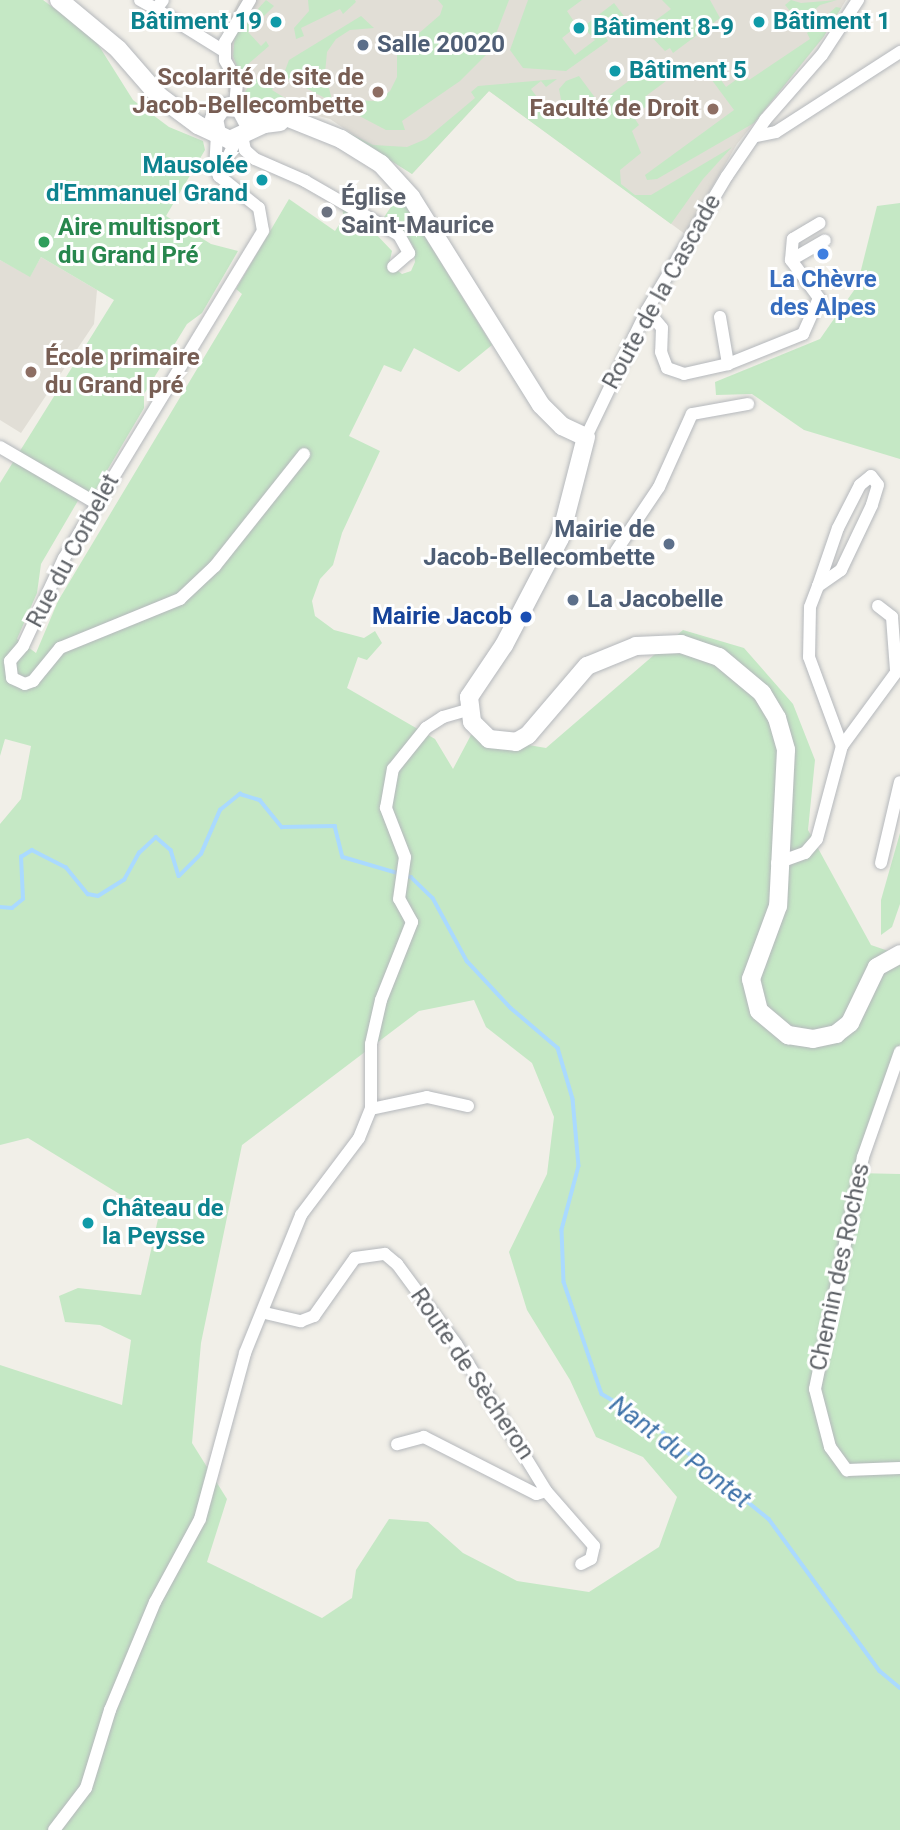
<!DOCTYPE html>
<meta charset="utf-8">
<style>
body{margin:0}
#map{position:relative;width:900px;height:1830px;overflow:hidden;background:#f1efe8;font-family:Roboto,sans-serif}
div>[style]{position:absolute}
.education>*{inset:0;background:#e1ded6}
.green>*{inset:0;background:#c5e8c5}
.stream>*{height:3.5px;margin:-1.75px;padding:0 1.75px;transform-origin:1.75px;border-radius:1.75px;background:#aadaff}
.roads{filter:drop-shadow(0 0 2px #b5b8bc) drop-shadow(0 0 2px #b5b8bc)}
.street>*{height:12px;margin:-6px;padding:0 6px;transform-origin:6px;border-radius:6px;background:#fff}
.secondary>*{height:18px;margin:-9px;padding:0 9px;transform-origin:9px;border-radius:9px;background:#fff}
.dots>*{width:19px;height:19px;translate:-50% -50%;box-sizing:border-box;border:4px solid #fff;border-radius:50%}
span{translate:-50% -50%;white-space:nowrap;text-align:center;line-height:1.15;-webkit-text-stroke:6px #fff;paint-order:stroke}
.culture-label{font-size:24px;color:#0d838f;font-weight:700}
.right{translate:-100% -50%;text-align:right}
.left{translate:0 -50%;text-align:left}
.service-label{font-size:24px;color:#4e5e75;font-weight:700}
.education-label{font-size:24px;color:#785e54;font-weight:700}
.worship-label{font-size:24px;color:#5b616d;font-weight:700}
.leisure-label{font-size:24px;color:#27864d;font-weight:700}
.shop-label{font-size:24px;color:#366cbe;font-weight:700}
.street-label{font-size:24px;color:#5f6368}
.transit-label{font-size:24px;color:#164399;font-weight:700}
.water-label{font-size:26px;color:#4174aa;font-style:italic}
</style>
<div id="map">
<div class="education">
<i style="clip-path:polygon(239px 0,846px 0,823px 38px,737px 144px,685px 234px,489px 91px,412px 174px,330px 119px,228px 92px,228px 81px,219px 66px,219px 43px)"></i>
<i style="clip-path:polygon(41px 257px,97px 290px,94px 324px,21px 433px,0 420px,0 260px,30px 276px)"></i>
</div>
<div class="green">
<i style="clip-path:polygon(evenodd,0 0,43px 0,94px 38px,133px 100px,169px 127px,203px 141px,205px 150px,166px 216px,211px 244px,238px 251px,202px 313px,187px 324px,144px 394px,144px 408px,95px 491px,79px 499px,41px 564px,37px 593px,17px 639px,36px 653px,58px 601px,242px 294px,236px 289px,289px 199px,335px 231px,344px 217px,341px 204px,358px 215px,392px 251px,389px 264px,402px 274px,411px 271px,415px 262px,413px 246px,404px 233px,380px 223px,399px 195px,492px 345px,459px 372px,414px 348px,401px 372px,384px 365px,349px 436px,380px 451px,342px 533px,333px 565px,320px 579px,312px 601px,315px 616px,334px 630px,364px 638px,375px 631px,382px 643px,367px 660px,358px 657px,347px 688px,435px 739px,453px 769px,471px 735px,546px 748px,683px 630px,744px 648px,793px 704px,815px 760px,808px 830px,871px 945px,900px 955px,900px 1044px,855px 1173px,900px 1174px,900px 1830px,0 1830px,0 1365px,122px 1405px,131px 1340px,100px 1325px,65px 1322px,59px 1296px,78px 1288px,141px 1295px,160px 1210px,126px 1198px,28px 1138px,0 1145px,0 824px,21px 799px,31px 746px,5px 739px,0 756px,0 483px,114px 300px,41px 257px,30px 277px,0 260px,0 0,474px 1000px,486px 1027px,532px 1063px,554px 1117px,547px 1174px,509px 1252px,527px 1310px,570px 1380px,596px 1437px,643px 1457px,677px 1497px,659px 1547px,589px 1592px,517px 1581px,463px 1553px,428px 1522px,389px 1519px,356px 1570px,352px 1598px,322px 1618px,207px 1562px,227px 1499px,192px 1443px,201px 1343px,242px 1145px,419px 1011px,474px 1000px)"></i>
<i style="clip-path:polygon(266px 0,274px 6px,248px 32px,261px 46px,266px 41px,269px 46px,239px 72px,233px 56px,235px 34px)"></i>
<i style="clip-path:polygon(308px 0,355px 0,356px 2px,343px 14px,340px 9px,301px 28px,304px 36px,296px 39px,294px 28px,309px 11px)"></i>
<i style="clip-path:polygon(438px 0,509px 0,489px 52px,460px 81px,402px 121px,405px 130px,386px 130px,283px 76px,289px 60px,361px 16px,374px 28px,350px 30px,336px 39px,327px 52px,325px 73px,332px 100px,344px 107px,347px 100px,376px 101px,390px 91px,397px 77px,397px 55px,389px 42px,394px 37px,403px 47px,440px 15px,443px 6px)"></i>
<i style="clip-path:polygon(528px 0,582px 0,567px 11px,577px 26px,562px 38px,575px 55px,595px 40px,583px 27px,614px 3px,627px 20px,605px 36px,608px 41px,566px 71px,523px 68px,510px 50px)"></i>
<i style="clip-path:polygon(662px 0,710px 0,720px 18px,673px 53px,670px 48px,665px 51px,644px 29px,671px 9px)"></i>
<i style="clip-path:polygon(791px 0,801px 3px,837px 0,820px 5px,800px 23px,785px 5px)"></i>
<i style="clip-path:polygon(836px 7px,841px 8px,824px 36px,754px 123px,657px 179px,647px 180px,645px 175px,734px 110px,703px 68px,709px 63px,726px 87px,744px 74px,749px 80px,810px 39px,807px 33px)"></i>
<i style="clip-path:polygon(653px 63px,666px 81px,646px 96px,651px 103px,633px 116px,639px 125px,632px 131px,641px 153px,620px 170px,621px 184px,635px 195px,651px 195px,732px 147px,703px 179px,671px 224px,489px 91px,412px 174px,337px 127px,373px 145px,407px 147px,426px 139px,475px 98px,471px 92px,478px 86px,557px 79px,546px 87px,541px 81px,531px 89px,552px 117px,563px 110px,559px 89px,566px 81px,579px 76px,599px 103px)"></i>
<i style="clip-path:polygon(252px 79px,268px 79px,275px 83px,272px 90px,301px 108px,249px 106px,243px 96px)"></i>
<i style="clip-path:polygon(900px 203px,900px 459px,804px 430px,752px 394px,716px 395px,715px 382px,820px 339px,857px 286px,877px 206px)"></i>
<i style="clip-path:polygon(900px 833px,900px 904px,892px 927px,881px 935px,881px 900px)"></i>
</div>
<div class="stream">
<i style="left:0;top:907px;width:12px;rotate:5deg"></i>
<i style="left:12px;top:908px;width:14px;rotate:-39deg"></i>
<i style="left:23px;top:899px;width:42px;rotate:-92.7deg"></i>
<i style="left:21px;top:857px;width:13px;rotate:-32deg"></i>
<i style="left:32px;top:850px;width:38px;rotate:27deg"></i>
<i style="left:66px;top:867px;width:35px;rotate:51deg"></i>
<i style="left:88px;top:894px;width:10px;rotate:11deg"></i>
<i style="left:98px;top:896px;width:31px;rotate:-32deg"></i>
<i style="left:124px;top:880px;width:31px;rotate:-61deg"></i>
<i style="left:139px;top:853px;width:23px;rotate:-43deg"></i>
<i style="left:156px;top:837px;width:20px;rotate:41deg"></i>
<i style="left:171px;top:850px;width:27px;rotate:73deg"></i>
<i style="left:179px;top:876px;width:31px;rotate:-45deg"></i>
<i style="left:201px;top:854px;width:48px;rotate:-66.6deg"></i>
<i style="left:220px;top:810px;width:26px;rotate:-39deg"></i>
<i style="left:240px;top:794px;width:21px;rotate:17deg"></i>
<i style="left:260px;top:800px;width:35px;rotate:51deg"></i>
<i style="left:282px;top:827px;width:53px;rotate:-1.1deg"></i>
<i style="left:335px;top:826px;width:32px;rotate:76deg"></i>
<i style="left:343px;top:857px;width:71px;rotate:16.4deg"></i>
<i style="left:411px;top:877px;width:30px;rotate:44deg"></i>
<i style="left:433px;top:898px;width:72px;rotate:61.6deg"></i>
<i style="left:467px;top:961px;width:64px;rotate:46.9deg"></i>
<i style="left:511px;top:1008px;width:62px;rotate:40.4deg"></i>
<i style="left:558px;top:1048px;width:53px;rotate:73.6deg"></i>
<i style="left:573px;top:1099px;width:67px;rotate:84.9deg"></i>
<i style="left:579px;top:1166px;width:66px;rotate:104.9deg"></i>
<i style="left:562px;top:1230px;width:52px;rotate:87.8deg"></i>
<i style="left:564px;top:1282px;width:118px;rotate:71.3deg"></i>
<i style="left:602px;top:1394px;width:61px;rotate:30.8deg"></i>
<i style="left:654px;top:1425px;width:149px;rotate:39.3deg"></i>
<i style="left:769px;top:1519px;width:188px;rotate:53.9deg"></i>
<i style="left:880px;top:1671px;width:26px;rotate:40deg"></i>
</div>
<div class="roads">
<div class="street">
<i style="left:140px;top:0;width:18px;rotate:29deg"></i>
<i style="left:156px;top:9px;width:11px;rotate:-52deg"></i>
<i style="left:156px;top:9px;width:80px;rotate:31.7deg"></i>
<i style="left:235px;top:106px;width:25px;rotate:-85deg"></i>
<i style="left:237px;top:81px;width:24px;rotate:-120deg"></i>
<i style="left:225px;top:60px;width:18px;rotate:-90deg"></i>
<i style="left:225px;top:42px;width:49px;rotate:-59.2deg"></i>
<i style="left:217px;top:133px;width:34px;rotate:93deg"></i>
<i style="left:215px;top:167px;width:10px;rotate:66deg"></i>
<i style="left:219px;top:176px;width:51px;rotate:38.7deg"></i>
<i style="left:259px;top:208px;width:23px;rotate:80deg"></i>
<i style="left:263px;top:231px;width:383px;rotate:121.3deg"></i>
<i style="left:64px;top:558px;width:97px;rotate:115deg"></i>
<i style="left:23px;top:646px;width:20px;rotate:131deg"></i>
<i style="left:10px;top:661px;width:17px;rotate:83deg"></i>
<i style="left:12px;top:678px;width:14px;rotate:25deg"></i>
<i style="left:25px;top:684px;width:9px;rotate:-21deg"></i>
<i style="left:33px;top:681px;width:43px;rotate:-50.7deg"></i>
<i style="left:60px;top:648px;width:130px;rotate:-22.2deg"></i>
<i style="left:180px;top:599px;width:48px;rotate:-43.3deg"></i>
<i style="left:215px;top:566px;width:143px;rotate:-51.5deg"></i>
<i style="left:242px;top:135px;width:15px;rotate:79deg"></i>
<i style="left:245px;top:150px;width:13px;rotate:42deg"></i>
<i style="left:255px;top:159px;width:55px;rotate:23.7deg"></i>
<i style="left:305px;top:181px;width:108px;rotate:29.9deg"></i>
<i style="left:399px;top:235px;width:21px;rotate:61deg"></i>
<i style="left:409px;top:253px;width:21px;rotate:139deg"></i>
<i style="left:756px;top:136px;width:20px;rotate:-11deg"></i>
<i style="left:776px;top:132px;width:148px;rotate:-32.8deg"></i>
<i style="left:219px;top:176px;width:42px;rotate:-64.7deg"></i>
<i style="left:791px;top:260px;width:39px;rotate:-30deg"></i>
<i style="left:647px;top:310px;width:23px;rotate:50deg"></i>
<i style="left:662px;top:328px;width:24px;rotate:92deg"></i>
<i style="left:661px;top:352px;width:17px;rotate:69deg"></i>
<i style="left:667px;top:368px;width:18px;rotate:19deg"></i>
<i style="left:684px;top:374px;width:45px;rotate:-12.8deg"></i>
<i style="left:728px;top:364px;width:81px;rotate:-21.8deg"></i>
<i style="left:803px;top:334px;width:39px;rotate:-66deg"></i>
<i style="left:819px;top:298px;width:47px;rotate:-126.4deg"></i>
<i style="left:791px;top:260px;width:21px;rotate:-85deg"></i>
<i style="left:793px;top:239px;width:31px;rotate:-31deg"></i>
<i style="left:720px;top:317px;width:48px;rotate:80.3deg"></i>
<i style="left:586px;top:437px;width:141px;rotate:-64.3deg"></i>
<i style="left:647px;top:310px;width:156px;rotate:-59.2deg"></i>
<i style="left:727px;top:176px;width:68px;rotate:-55.8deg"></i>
<i style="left:765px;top:120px;width:86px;rotate:-48.8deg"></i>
<i style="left:822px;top:55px;width:66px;rotate:-56.8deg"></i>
<i style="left:0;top:447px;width:111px;rotate:30.3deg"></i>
<i style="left:616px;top:551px;width:77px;rotate:-56.1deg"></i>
<i style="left:659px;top:487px;width:80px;rotate:-65.7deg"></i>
<i style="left:692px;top:414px;width:57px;rotate:-10.1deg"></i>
<i style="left:818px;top:586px;width:61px;rotate:-71deg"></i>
<i style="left:838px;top:528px;width:48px;rotate:-62.9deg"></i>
<i style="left:860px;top:485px;width:14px;rotate:-39deg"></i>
<i style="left:871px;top:476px;width:11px;rotate:52deg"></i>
<i style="left:878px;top:485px;width:21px;rotate:107deg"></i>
<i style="left:872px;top:505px;width:72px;rotate:115.5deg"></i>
<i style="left:841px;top:570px;width:28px;rotate:145deg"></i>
<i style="left:818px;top:586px;width:22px;rotate:111deg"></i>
<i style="left:810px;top:607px;width:50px;rotate:91.1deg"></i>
<i style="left:809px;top:657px;width:95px;rotate:69.7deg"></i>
<i style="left:878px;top:606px;width:18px;rotate:38deg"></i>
<i style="left:892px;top:617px;width:53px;rotate:85.7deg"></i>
<i style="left:777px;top:863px;width:30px;rotate:-20deg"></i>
<i style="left:805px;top:853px;width:18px;rotate:-49deg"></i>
<i style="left:817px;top:839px;width:96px;rotate:-75deg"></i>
<i style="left:842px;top:746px;width:98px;rotate:-53.7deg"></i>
<i style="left:881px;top:863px;width:83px;rotate:-76.8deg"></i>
<i style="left:900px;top:1052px;width:111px;rotate:109.4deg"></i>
<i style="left:863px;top:1157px;width:237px;rotate:101.7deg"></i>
<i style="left:815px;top:1389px;width:60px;rotate:75.5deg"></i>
<i style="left:830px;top:1447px;width:29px;rotate:54deg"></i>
<i style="left:847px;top:1470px;width:53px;rotate:-2.2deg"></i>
<i style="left:371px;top:1109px;width:57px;rotate:-12.1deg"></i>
<i style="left:427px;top:1097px;width:42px;rotate:12.4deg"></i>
<i style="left:265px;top:1313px;width:37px;rotate:13deg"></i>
<i style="left:301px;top:1321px;width:14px;rotate:-21deg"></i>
<i style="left:314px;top:1316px;width:71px;rotate:-54.7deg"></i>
<i style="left:355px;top:1258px;width:30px;rotate:-8deg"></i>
<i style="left:385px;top:1254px;width:16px;rotate:40deg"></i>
<i style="left:397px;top:1264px;width:99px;rotate:53.6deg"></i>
<i style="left:456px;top:1344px;width:172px;rotate:58.5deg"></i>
<i style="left:546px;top:1491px;width:10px;rotate:163deg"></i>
<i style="left:536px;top:1494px;width:126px;rotate:-153deg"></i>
<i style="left:424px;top:1437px;width:28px;rotate:165deg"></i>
<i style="left:546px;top:1491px;width:73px;rotate:48.9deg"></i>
<i style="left:594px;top:1546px;width:13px;rotate:103deg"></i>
<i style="left:591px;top:1559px;width:11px;rotate:153deg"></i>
<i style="left:54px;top:1830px;width:53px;rotate:-52.7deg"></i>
<i style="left:86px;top:1788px;width:82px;rotate:-72.9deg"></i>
<i style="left:110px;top:1710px;width:117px;rotate:-67.4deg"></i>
<i style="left:155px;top:1602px;width:94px;rotate:-61.5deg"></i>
<i style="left:200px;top:1519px;width:172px;rotate:-74.8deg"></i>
<i style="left:245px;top:1353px;width:149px;rotate:-67.9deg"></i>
<i style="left:301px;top:1215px;width:96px;rotate:-53deg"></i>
<i style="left:359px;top:1138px;width:31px;rotate:-68deg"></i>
<i style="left:371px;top:1109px;width:65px;rotate:-90deg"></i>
<i style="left:371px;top:1044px;width:45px;rotate:-77.2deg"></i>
<i style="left:381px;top:1000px;width:84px;rotate:-68.3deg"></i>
<i style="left:412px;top:922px;width:26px;rotate:-119deg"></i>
<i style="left:399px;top:899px;width:42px;rotate:-81.9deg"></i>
<i style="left:405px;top:857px;width:53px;rotate:-111.2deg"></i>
<i style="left:386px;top:808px;width:40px;rotate:-80deg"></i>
<i style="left:393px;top:769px;width:53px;rotate:-51.2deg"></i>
<i style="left:426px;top:728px;width:20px;rotate:-33deg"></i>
<i style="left:443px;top:717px;width:26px;rotate:-16deg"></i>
</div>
<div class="secondary">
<i style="left:59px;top:0;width:77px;rotate:39.7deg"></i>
<i style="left:118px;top:49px;width:62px;rotate:48.9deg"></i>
<i style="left:159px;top:96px;width:49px;rotate:36.6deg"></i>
<i style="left:198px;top:125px;width:35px;rotate:25deg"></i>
<i style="left:230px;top:140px;width:38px;rotate:-25deg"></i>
<i style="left:264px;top:124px;width:16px;rotate:-7deg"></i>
<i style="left:244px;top:112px;width:42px;rotate:6.8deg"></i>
<i style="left:286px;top:117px;width:59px;rotate:21.8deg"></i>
<i style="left:341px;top:139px;width:47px;rotate:32deg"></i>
<i style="left:381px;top:164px;width:45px;rotate:47.7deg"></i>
<i style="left:411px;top:197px;width:245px;rotate:58deg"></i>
<i style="left:541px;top:405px;width:30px;rotate:45deg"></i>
<i style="left:562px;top:426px;width:26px;rotate:25deg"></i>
<i style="left:586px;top:437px;width:104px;rotate:104.4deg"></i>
<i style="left:560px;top:538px;width:121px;rotate:117.6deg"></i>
<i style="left:504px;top:645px;width:63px;rotate:123.9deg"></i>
<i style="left:469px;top:697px;width:25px;rotate:83deg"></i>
<i style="left:472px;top:722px;width:24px;rotate:45deg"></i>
<i style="left:489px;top:739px;width:27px;rotate:6deg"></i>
<i style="left:516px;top:742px;width:14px;rotate:-30deg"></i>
<i style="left:528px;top:735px;width:91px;rotate:-49.5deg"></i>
<i style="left:587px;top:666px;width:53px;rotate:-22.2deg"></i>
<i style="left:636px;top:646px;width:45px;rotate:-2.5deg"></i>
<i style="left:681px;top:644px;width:40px;rotate:18.9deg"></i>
<i style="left:719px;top:657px;width:56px;rotate:39.9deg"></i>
<i style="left:762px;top:693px;width:29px;rotate:59deg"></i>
<i style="left:777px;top:718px;width:33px;rotate:74deg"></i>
<i style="left:786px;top:750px;width:156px;rotate:92.9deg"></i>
<i style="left:778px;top:906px;width:78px;rotate:110.3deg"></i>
<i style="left:751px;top:979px;width:33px;rotate:76deg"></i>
<i style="left:759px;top:1011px;width:38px;rotate:40deg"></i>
<i style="left:788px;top:1035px;width:25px;rotate:9deg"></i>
<i style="left:813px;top:1039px;width:24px;rotate:-12deg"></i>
<i style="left:836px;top:1034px;width:18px;rotate:-38deg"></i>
<i style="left:850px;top:1023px;width:62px;rotate:-64.3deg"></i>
<i style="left:877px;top:967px;width:26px;rotate:-29deg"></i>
<i style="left:217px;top:133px;width:14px;rotate:-102deg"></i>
<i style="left:214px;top:119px;width:14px;rotate:-56deg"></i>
<i style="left:222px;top:107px;width:18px;rotate:3deg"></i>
<i style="left:240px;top:108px;width:17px;rotate:62deg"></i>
</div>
</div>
<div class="dots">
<i style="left:276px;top:22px;background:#0f9aa8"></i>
<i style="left:759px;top:22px;background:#0f9aa8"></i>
<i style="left:579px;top:28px;background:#0f9aa8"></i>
<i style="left:363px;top:45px;background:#5c6f8a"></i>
<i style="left:615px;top:71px;background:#0f9aa8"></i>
<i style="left:378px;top:92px;background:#8d6e63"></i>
<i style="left:713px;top:109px;background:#8d6e63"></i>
<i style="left:262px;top:180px;background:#0f9aa8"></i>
<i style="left:327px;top:212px;background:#6b7280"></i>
<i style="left:44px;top:242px;background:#2e9e5b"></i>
<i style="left:823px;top:254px;background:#3f7fe0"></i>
<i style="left:31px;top:372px;background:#8d6e63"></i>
<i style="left:669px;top:544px;background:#5c6f8a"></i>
<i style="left:573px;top:600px;background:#5c6f8a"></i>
<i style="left:526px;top:617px;background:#1a4fb4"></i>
<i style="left:88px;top:1223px;background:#0f9aa8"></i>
</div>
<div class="culture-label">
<span class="right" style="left:262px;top:22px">Bâtiment 19</span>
<span class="left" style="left:773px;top:22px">Bâtiment 1</span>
<span class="left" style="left:593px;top:28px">Bâtiment 8-9</span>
<span class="left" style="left:629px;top:71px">Bâtiment 5</span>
<span class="right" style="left:248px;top:180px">Mausolée<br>d'Emmanuel Grand</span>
<span class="left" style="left:102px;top:1223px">Château de<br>la Peysse</span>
</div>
<div class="service-label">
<span class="left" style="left:377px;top:45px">Salle 20020</span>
<span class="right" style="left:655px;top:544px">Mairie de<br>Jacob-Bellecombette</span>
<span class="left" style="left:587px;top:600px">La Jacobelle</span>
</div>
<div class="education-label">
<span class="right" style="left:364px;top:92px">Scolarité de site de<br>Jacob-Bellecombette</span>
<span class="right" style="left:699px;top:109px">Faculté de Droit</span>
<span class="left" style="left:45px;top:372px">École primaire<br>du Grand pré</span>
</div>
<div class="worship-label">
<span class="left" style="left:341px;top:212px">Église<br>Saint-Maurice</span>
</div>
<div class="leisure-label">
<span class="left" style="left:58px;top:242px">Aire multisport<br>du Grand Pré</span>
</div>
<div class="shop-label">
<span style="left:823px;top:294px">La Chèvre<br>des Alpes</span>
</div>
<div class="street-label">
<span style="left:662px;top:292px;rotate:-61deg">Route de la Cascade</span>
<span style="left:73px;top:551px;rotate:-62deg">Rue du Corbelet</span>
<span style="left:840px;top:1267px;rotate:-78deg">Chemin des Roches</span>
<span style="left:472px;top:1374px;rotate:56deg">Route de Sècheron</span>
</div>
<div class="transit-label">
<span class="right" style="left:512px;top:617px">Mairie Jacob</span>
</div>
<div class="water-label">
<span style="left:680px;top:1452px;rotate:37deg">Nant du Pontet</span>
</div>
</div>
